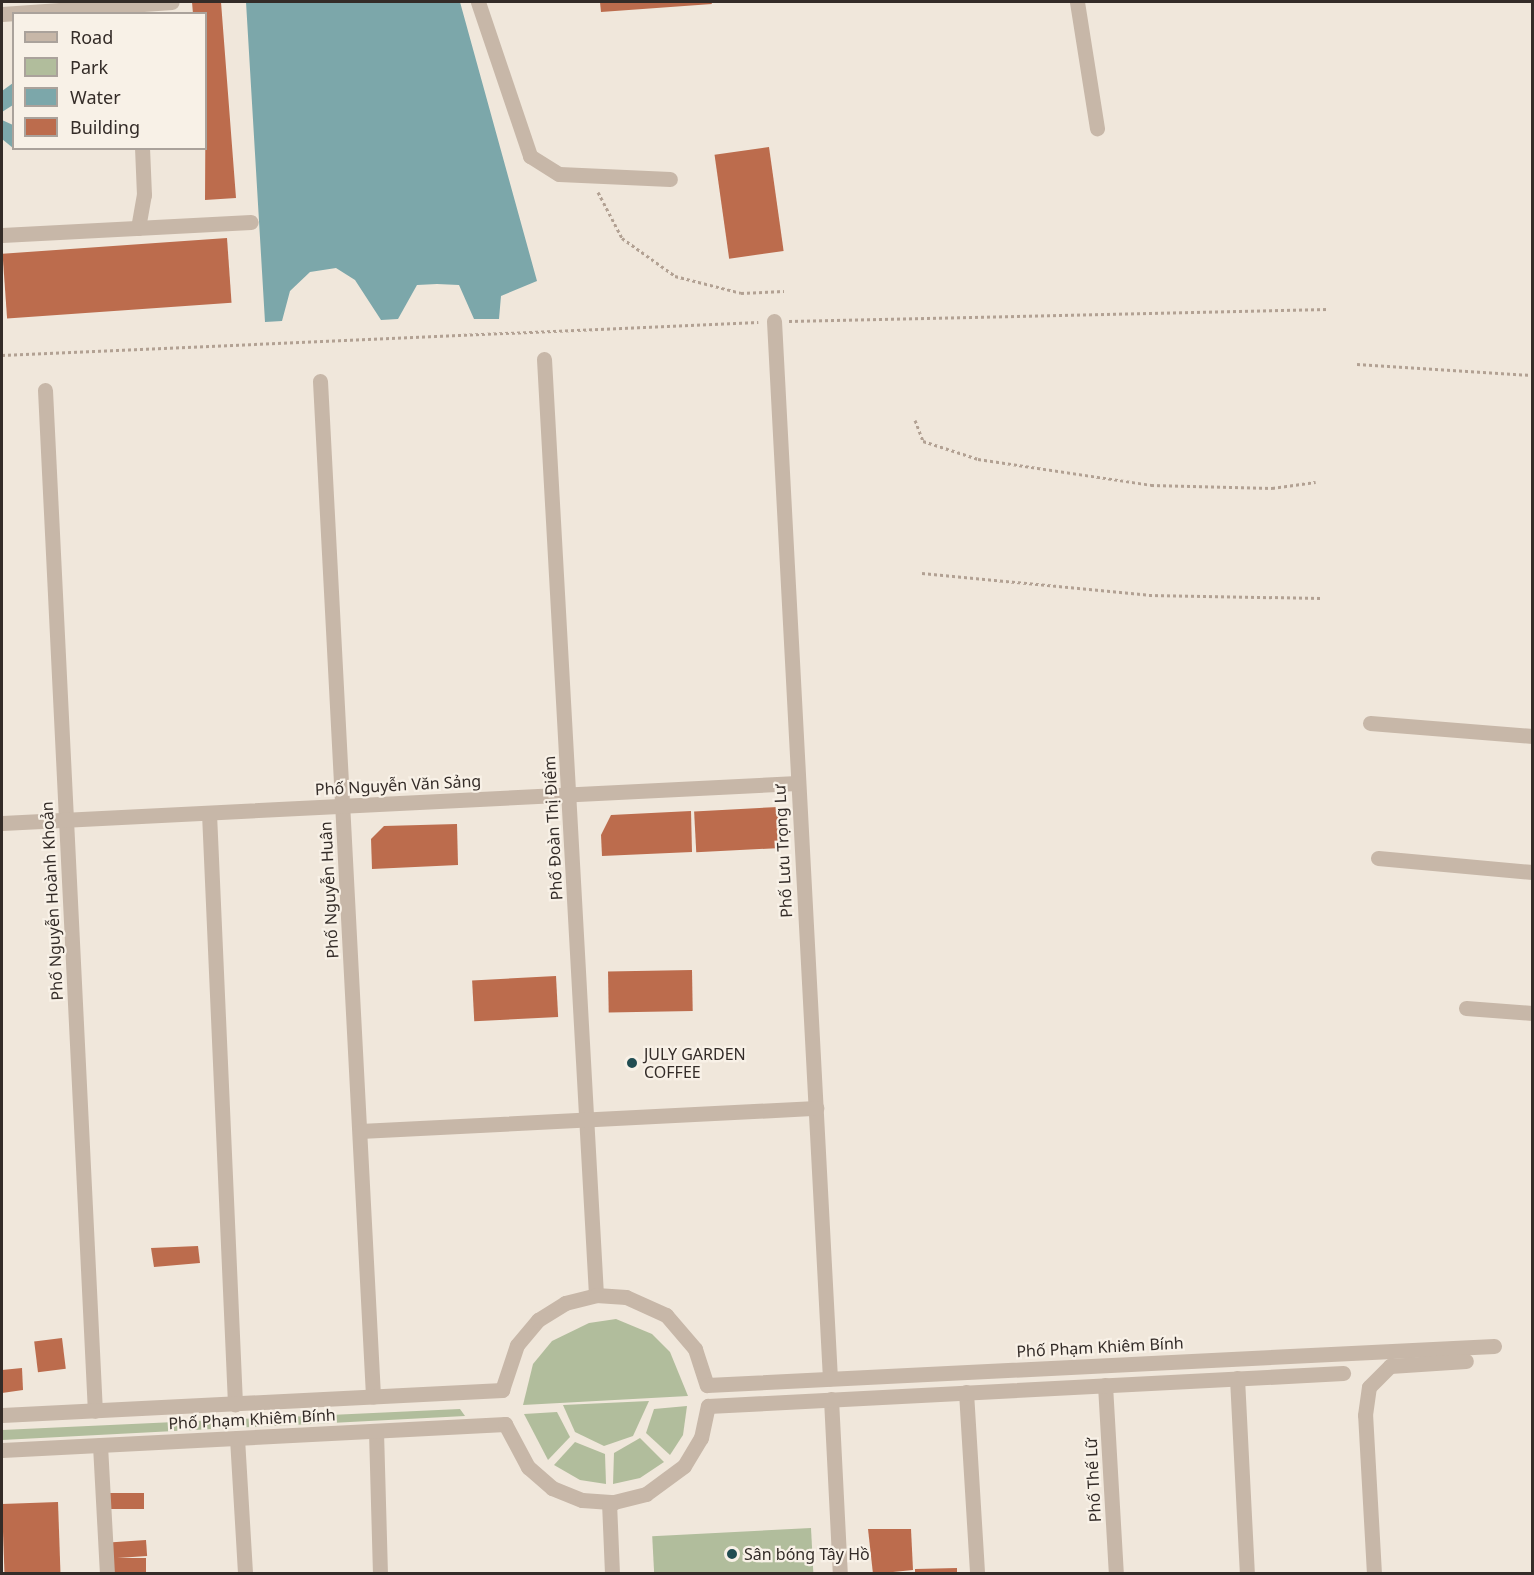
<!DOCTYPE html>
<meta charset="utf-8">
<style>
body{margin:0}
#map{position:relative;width:1534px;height:1575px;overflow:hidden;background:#f0e7db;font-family:"Noto Sans",sans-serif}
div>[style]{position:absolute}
.green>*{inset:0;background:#b1bd9c;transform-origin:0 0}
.water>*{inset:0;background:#7ca7aa}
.building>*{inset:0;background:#bc6c4d;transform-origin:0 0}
.path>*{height:3px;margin-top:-1.5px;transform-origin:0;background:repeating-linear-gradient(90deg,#b2a193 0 3px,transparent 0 6px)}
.minor>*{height:15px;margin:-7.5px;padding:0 7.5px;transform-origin:7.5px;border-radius:7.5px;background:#c7b7a8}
.dots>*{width:16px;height:16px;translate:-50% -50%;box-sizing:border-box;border:3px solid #f8f1e7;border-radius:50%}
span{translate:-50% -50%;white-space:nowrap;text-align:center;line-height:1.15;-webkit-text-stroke:4.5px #f8f1e7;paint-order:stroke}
.street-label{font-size:16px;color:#342c28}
.poi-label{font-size:16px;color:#342c28}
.left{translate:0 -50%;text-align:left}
.frame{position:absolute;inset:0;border:3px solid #342c28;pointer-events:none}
.legend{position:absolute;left:12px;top:12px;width:195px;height:138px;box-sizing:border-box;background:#f8f1e7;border:2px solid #aaa29b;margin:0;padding:8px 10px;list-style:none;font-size:18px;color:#342c28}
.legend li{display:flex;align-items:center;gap:12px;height:30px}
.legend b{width:30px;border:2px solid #aaa29b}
</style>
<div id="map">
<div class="green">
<i style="clip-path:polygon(616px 1319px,652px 1334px,670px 1352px,688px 1396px,523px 1405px,533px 1364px,552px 1341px,589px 1323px)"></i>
<i style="clip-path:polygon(649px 1401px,633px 1436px,604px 1446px,575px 1432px,563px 1405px)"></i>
<i style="clip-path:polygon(687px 1406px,683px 1435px,670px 1455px,646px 1433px,654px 1409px)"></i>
<i style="clip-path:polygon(460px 1409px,465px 1416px,2px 1440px,2px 1430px)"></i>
<i style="clip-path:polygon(557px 1412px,570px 1437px,548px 1460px,524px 1414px)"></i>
<i style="clip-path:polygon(640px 1438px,664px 1462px,640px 1478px,613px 1484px,614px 1453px)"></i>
<i style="clip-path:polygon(575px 1442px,605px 1454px,606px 1484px,580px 1480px,554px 1465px)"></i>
<i style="left:811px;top:1528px;width:45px;height:159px;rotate:87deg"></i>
</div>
<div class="water">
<i style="clip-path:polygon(246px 2px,460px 2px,537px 281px,501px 296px,499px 319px,474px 319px,459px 285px,437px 284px,417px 285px,398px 319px,381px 320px,355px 280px,336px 268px,310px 272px,290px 291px,282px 321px,265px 322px)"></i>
<i style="clip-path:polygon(13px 83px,13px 105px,2px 112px,2px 91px)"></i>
<i style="clip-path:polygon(2px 120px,13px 125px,13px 148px,2px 139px)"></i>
</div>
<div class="building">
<i style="clip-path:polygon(192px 2px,221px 2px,236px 198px,205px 200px,206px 14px,193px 14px)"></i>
<i style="clip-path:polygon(600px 2px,711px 2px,712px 4px,601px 12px)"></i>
<i style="left:769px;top:147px;width:105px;height:55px;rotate:82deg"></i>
<i style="left:227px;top:238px;width:65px;height:225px;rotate:86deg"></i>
<i style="left:778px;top:807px;width:41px;height:84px;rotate:87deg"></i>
<i style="clip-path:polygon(691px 811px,692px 852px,602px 856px,601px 835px,611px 815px)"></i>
<i style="clip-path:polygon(457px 824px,458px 865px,372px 869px,371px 839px,384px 826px)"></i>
<i style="left:692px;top:970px;width:41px;height:84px;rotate:89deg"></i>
<i style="left:556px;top:976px;width:41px;height:84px;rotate:87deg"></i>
<i style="clip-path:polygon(198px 1246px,200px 1263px,154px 1267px,151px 1248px)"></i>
<i style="left:62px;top:1338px;width:31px;height:28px;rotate:83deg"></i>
<i style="clip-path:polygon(22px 1368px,23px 1390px,2px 1393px,2px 1370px)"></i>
<i style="left:144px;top:1493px;width:16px;height:42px;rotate:90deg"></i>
<i style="left:58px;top:1502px;width:72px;height:56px;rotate:88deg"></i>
<i style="clip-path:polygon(868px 1529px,911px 1529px,913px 1570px,873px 1574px)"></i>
<i style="left:146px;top:1540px;width:16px;height:41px;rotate:86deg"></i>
<i style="left:146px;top:1558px;width:16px;height:42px;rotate:90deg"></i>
<i style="clip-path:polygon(957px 1568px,957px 1574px,915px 1574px,915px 1569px)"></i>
</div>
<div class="path">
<i style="left:598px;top:192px;width:52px;rotate:62.4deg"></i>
<i style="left:622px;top:238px;width:65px;rotate:35.6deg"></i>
<i style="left:675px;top:276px;width:68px;rotate:14.4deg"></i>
<i style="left:741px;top:293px;width:43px;rotate:-2.7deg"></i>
<i style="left:789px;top:321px;width:539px;rotate:-1.28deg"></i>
<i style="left:2px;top:355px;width:757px;rotate:-2.5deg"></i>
<i style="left:1357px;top:364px;width:175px;rotate:3.6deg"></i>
<i style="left:915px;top:420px;width:22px;rotate:69deg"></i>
<i style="left:923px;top:441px;width:58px;rotate:18.1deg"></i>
<i style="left:978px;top:459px;width:175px;rotate:8.5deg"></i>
<i style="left:1151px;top:485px;width:121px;rotate:1.4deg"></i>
<i style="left:1272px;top:488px;width:44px;rotate:-7.8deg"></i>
<i style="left:922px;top:573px;width:228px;rotate:5.5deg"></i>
<i style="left:1149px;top:595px;width:172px;rotate:1deg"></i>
</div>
<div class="minor">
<i style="left:478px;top:2px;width:163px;rotate:71.3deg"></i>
<i style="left:530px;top:156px;width:34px;rotate:32deg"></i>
<i style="left:559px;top:174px;width:111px;rotate:2.6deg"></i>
<i style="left:1077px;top:2px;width:128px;rotate:81deg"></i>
<i style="left:2px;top:14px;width:170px;rotate:-4deg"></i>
<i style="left:138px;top:228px;width:34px;rotate:-80deg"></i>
<i style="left:144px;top:195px;width:47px;rotate:-92.4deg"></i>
<i style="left:2px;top:235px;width:249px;rotate:-3deg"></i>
<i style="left:774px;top:321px;width:1059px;rotate:86.97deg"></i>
<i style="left:544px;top:359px;width:937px;rotate:86.82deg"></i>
<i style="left:320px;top:381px;width:1017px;rotate:87.01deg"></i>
<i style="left:45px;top:390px;width:1022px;rotate:87.2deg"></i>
<i style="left:1370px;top:723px;width:163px;rotate:4.6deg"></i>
<i style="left:209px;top:813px;width:592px;rotate:87.48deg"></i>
<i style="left:2px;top:823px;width:796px;rotate:-2.88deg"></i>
<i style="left:1378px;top:858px;width:155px;rotate:5.2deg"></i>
<i style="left:1466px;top:1008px;width:66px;rotate:4.3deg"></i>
<i style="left:360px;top:1131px;width:457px;rotate:-2.9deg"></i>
<i style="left:1237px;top:1378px;width:196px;rotate:87.1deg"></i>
<i style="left:1105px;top:1385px;width:189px;rotate:86.7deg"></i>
<i style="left:966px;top:1392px;width:182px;rotate:86.5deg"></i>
<i style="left:831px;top:1399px;width:175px;rotate:87.1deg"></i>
<i style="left:2px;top:1415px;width:501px;rotate:-2.86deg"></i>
<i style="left:502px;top:1390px;width:47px;rotate:-71.6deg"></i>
<i style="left:517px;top:1345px;width:33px;rotate:-50deg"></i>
<i style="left:538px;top:1320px;width:32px;rotate:-32deg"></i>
<i style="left:565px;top:1303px;width:32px;rotate:-14deg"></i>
<i style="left:596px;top:1295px;width:30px;rotate:4deg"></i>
<i style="left:626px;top:1297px;width:44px;rotate:24.2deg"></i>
<i style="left:666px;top:1315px;width:45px;rotate:49.5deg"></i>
<i style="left:695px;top:1349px;width:38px;rotate:72deg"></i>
<i style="left:707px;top:1385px;width:788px;rotate:-2.84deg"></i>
<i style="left:376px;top:1431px;width:143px;rotate:88.4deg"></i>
<i style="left:237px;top:1438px;width:136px;rotate:86.6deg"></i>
<i style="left:100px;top:1445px;width:129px;rotate:86.9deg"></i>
<i style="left:2px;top:1450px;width:504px;rotate:-2.96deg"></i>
<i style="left:505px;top:1424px;width:49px;rotate:61.9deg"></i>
<i style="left:528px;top:1467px;width:32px;rotate:41deg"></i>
<i style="left:552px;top:1488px;width:32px;rotate:22deg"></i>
<i style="left:582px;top:1500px;width:32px;rotate:4deg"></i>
<i style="left:614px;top:1502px;width:33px;rotate:-14deg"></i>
<i style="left:646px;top:1494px;width:47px;rotate:-36.4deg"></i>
<i style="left:684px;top:1466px;width:33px;rotate:-59deg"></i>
<i style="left:701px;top:1438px;width:33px;rotate:-78deg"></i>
<i style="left:708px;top:1406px;width:636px;rotate:-2.97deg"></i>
<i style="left:609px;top:1502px;width:72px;rotate:87.6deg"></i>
<i style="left:1374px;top:1574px;width:159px;rotate:-93.2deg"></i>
<i style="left:1365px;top:1415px;width:28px;rotate:-82deg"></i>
<i style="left:1369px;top:1387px;width:30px;rotate:-45deg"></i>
<i style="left:1390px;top:1366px;width:76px;rotate:-3.8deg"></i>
</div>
<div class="dots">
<i style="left:632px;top:1063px;background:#214d52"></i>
<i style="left:732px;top:1554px;background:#214d52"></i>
</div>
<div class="street-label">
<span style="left:398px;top:785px;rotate:-3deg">Phố Nguyễn Văn Sảng</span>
<span style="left:553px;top:828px;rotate:-93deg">Phố Đoàn Thị Điểm</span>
<span style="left:783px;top:851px;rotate:-93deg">Phố Lưu Trọng Lư</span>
<span style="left:329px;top:890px;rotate:-93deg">Phố Nguyễn Huân</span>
<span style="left:52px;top:901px;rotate:-93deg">Phố Nguyễn Hoành Khoản</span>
<span style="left:1100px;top:1347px;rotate:-3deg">Phố Phạm Khiêm Bính</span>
<span style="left:252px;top:1419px;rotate:-3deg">Phố Phạm Khiêm Bính</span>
<span style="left:1093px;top:1480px;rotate:-93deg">Phố Thế Lữ</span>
</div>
<div class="poi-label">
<span class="left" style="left:644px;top:1063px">JULY GARDEN<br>COFFEE</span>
<span class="left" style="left:744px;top:1554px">Sân bóng Tây Hồ</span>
</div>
<div class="frame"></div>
<ul class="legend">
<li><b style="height:8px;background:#c7b7a8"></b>Road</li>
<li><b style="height:16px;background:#b1bd9c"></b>Park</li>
<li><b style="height:16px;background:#7ca7aa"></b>Water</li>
<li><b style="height:16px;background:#bc6c4d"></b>Building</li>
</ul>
</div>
